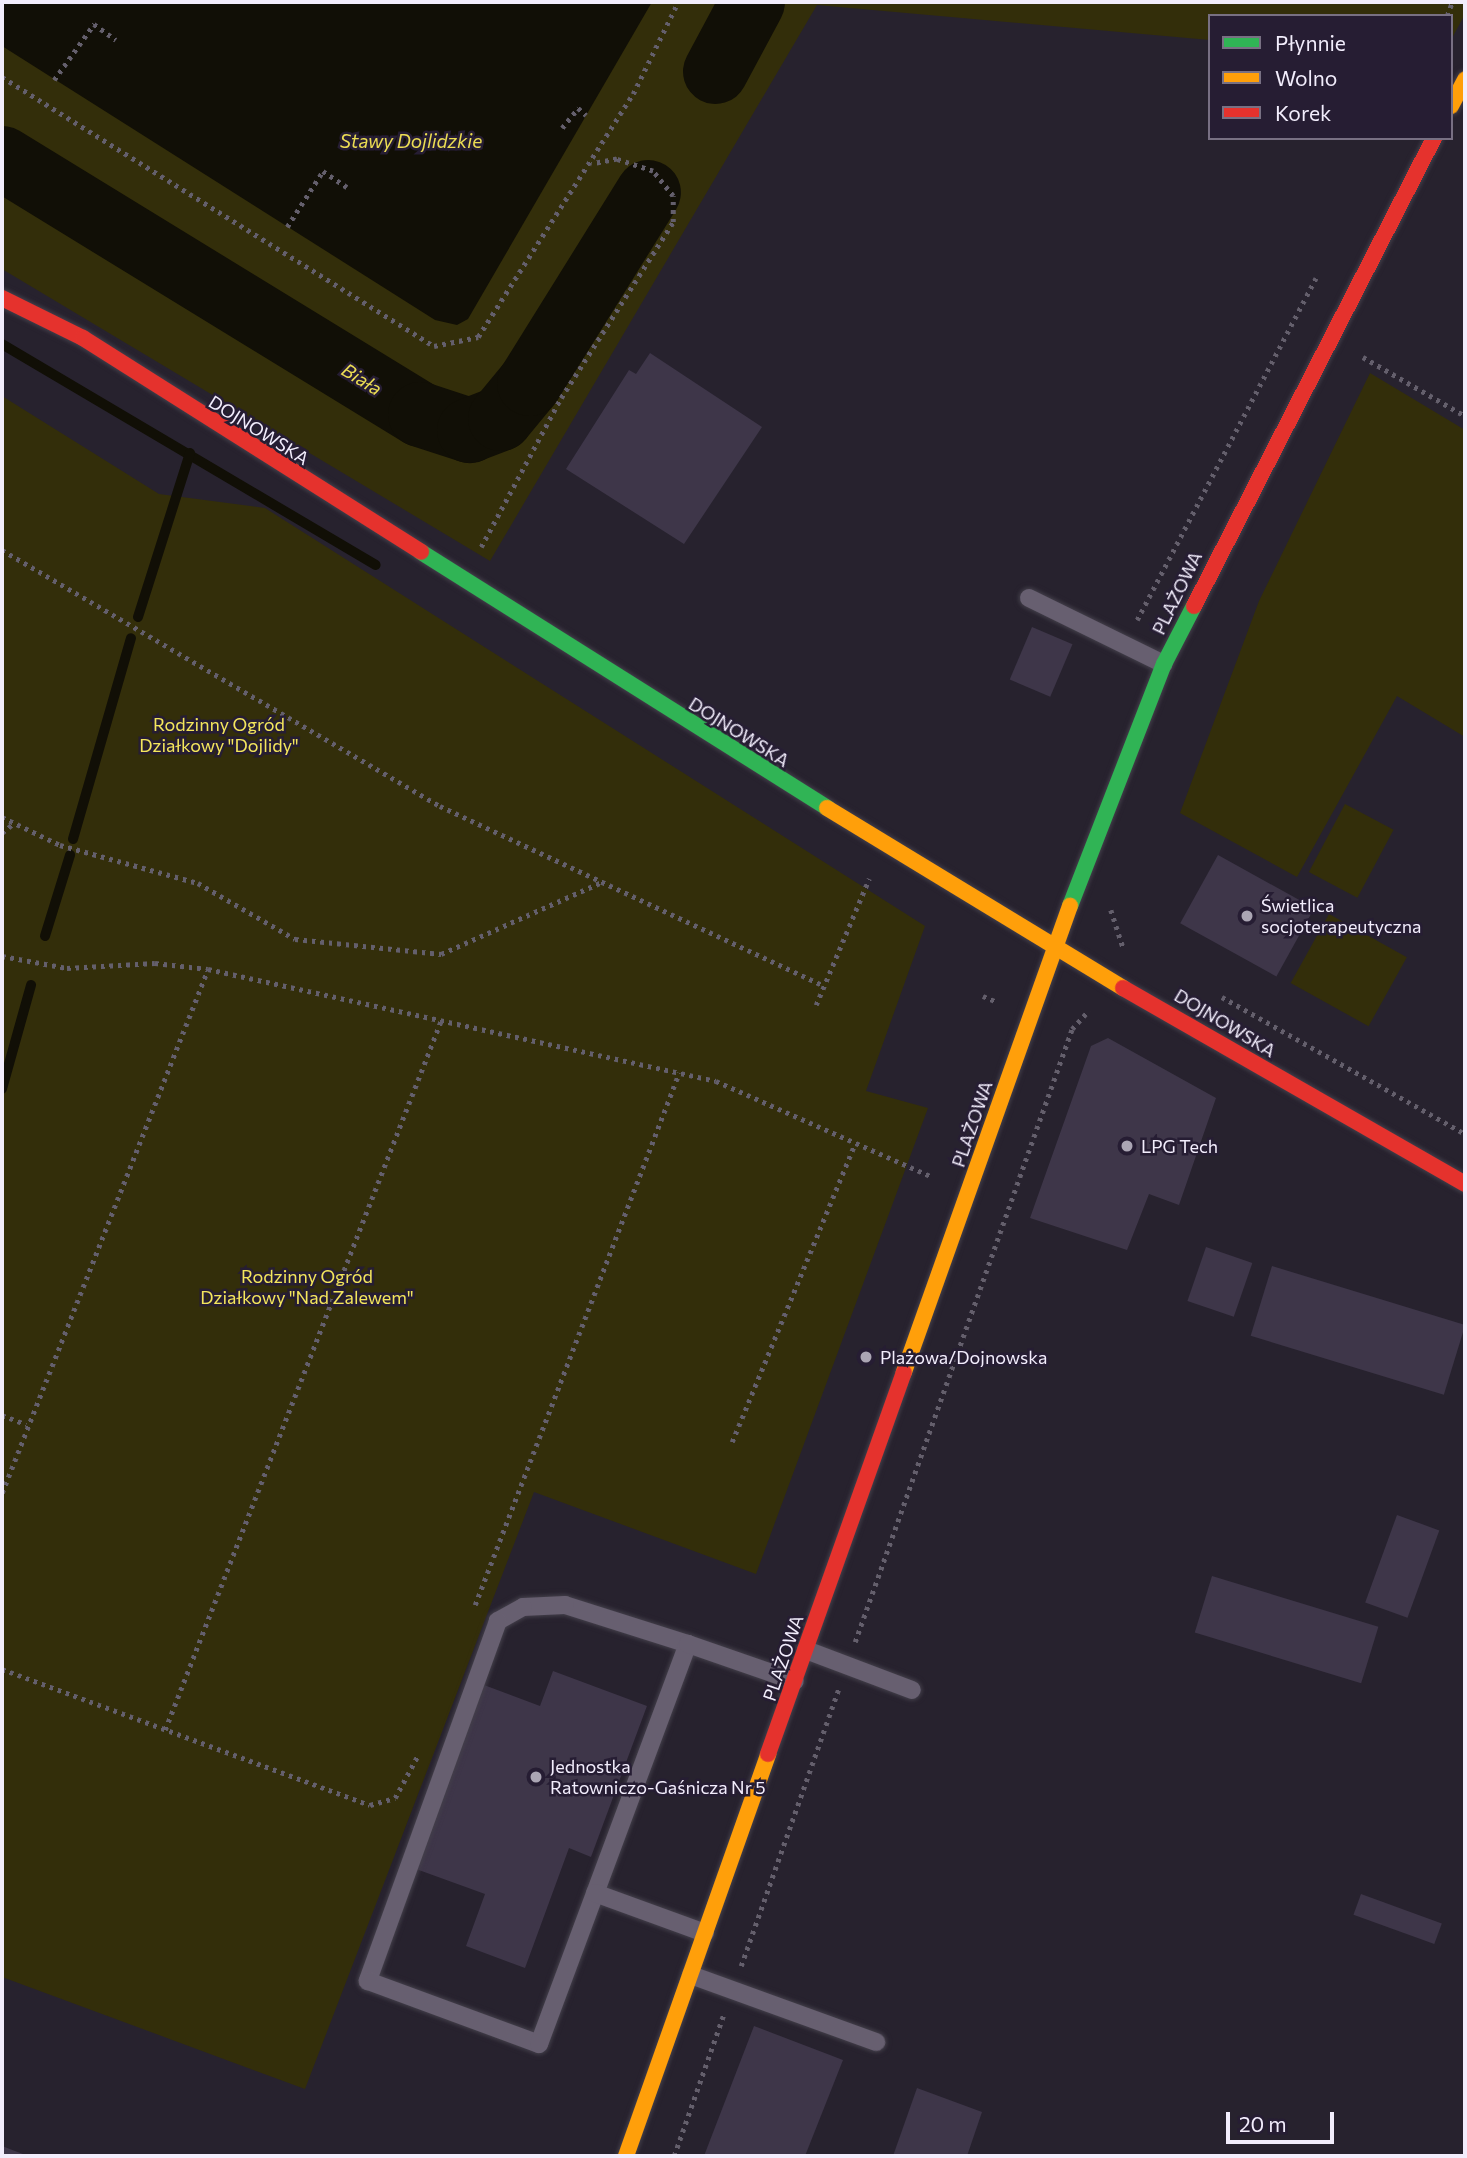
<!DOCTYPE html>
<meta charset="utf-8">
<style>
body{margin:0}
#map{position:relative;width:1467px;height:2158px;overflow:hidden;background:#27222e;font-family:Commissioner,sans-serif}
div>[style]{position:absolute}
.green>*{inset:0;background:#332e0a;transform-origin:0 0}
.water>*{inset:0;background:#110f06}
.stream>*{height:10px;margin:-5px;padding:0 5px;transform-origin:5px;border-radius:5px;background:#110f06}
.river>*{height:65px;margin:-32.5px;padding:0 32.5px;transform-origin:32.5px;border-radius:32.5px;background:#110f06}
.building>*{inset:0;background:#3e3649;transform-origin:0 0}
.path>*{height:4.5px;margin-top:-2.25px;transform-origin:0;background:repeating-linear-gradient(90deg,#645f6c 0 3.5px,transparent 0 8.5px)}
.roads{filter:drop-shadow(0 0 2px #433f4a) drop-shadow(0 0 2px #433f4a)}
.lane>*{height:18px;margin:-9px;padding:0 9px;transform-origin:9px;border-radius:9px;background:#675f70}
.fast>*{height:16px;margin:-8px;padding:0 8px;transform-origin:8px;border-radius:8px;background:#30b455}
.slow>*{height:16px;margin:-8px;padding:0 8px;transform-origin:8px;border-radius:8px;background:#ff9f0a}
.jam>*{height:16px;margin:-8px;padding:0 8px;transform-origin:8px;border-radius:8px;background:#e5322d}
.dots>*{width:19px;height:19px;translate:-50% -50%;box-sizing:border-box;border:4px solid #261d33;border-radius:50%}
span{translate:-50% -50%;white-space:nowrap;text-align:center;line-height:1.15;-webkit-text-stroke:5px #261d33;paint-order:stroke}
.street-label{font-size:18px;color:#f2edfc}
.park-label{font-size:18px;color:#f4e65c}
.poi-label{font-size:18px;color:#f2edfc}
.left{translate:0 -50%;text-align:left}
.water-label{font-size:19px;color:#ecdd53;font-style:italic}
.frame{position:absolute;inset:0;border:4px solid #f2edfc;pointer-events:none}
.legend{position:absolute;left:1208px;top:14px;width:245px;height:126px;box-sizing:border-box;background:#261d33;border:2px solid #787083;margin:0;padding:9px 12px;list-style:none;font-size:21px;color:#f2edfc}
.legend li{display:flex;align-items:center;gap:14px;height:35px}
.legend b{width:35px;border:2px solid #787083}
.scale{position:absolute;left:1226px;top:2112px;width:108px;height:32px;box-sizing:border-box;border:4px solid #f2edfc;border-top:0;padding-left:9px;font-size:21px;line-height:24px;white-space:nowrap;color:#f2edfc;-webkit-text-stroke:5px #261d33;paint-order:stroke}
</style>
<div id="map">
<div class="green">
<i style="clip-path:polygon(2px 2px,1465px 2px,1465px 14px,1451px 40px,1451px 16px,1210px 16px,1210px 40px,817px 5px,490px 561px,2px 269px)"></i>
<i style="clip-path:polygon(1370px 373px,1465px 430px,1465px 737px,1397px 696px,1297px 877px,1180px 813px,1259px 601px)"></i>
<i style="clip-path:polygon(2px 396px,159px 494px,265px 508px,925px 926px,866px 1091px,928px 1108px,756px 1574px,534px 1492px,305px 2089px,2px 1977px)"></i>
<i style="left:1345px;top:804px;width:55px;height:77px;rotate:28deg"></i>
<i style="left:1329px;top:914px;width:89px;height:79px;rotate:29deg"></i>
</div>
<div class="water">
<i style="clip-path:polygon(2px 2px,652px 2px,468px 319px,457px 325px,435px 320px,2px 46px)"></i>
</div>
<div class="stream">
<i style="left:246px;top:325px;width:13px;rotate:-58deg"></i>
<i style="left:2px;top:344px;width:434px;rotate:30.6deg"></i>
<i style="left:138px;top:617px;width:172px;rotate:-72.4deg"></i>
<i style="left:73px;top:839px;width:209px;rotate:-73.9deg"></i>
<i style="left:45px;top:936px;width:85px;rotate:-72.8deg"></i>
<i style="left:2px;top:1089px;width:108px;rotate:-74.4deg"></i>
</div>
<div class="river">
<i style="left:715px;top:71px;width:78px;rotate:-61.8deg"></i>
<i style="left:2px;top:158px;width:490px;rotate:31.5deg"></i>
<i style="left:420px;top:414px;width:52px;rotate:18.1deg"></i>
<i style="left:469px;top:430px;width:33px;rotate:-21deg"></i>
<i style="left:500px;top:418px;width:45px;rotate:-50.4deg"></i>
<i style="left:529px;top:383px;width:225px;rotate:-58.1deg"></i>
</div>
<div class="building">
<i style="clip-path:polygon(650px 353px,762px 427px,684px 544px,566px 469px,629px 370px,636px 374px)"></i>
<i style="left:1032px;top:627px;width:44px;height:57px;rotate:23deg"></i>
<i style="left:1218px;top:855px;width:110px;height:78px;rotate:29deg"></i>
<i style="clip-path:polygon(1108px 1038px,1216px 1098px,1179px 1205px,1149px 1194px,1127px 1250px,1030px 1218px,1091px 1046px)"></i>
<i style="left:1206px;top:1247px;width:49px;height:57px;rotate:19deg"></i>
<i style="left:1272px;top:1266px;width:202px;height:73px;rotate:17deg"></i>
<i style="left:1397px;top:1515px;width:45px;height:93px;rotate:20deg"></i>
<i style="left:1212px;top:1576px;width:174px;height:59px;rotate:17deg"></i>
<i style="clip-path:polygon(553px 1671px,647px 1706px,591px 1857px,569px 1848px,525px 1968px,466px 1946px,485px 1894px,416px 1869px,484px 1685px,540px 1706px)"></i>
<i style="left:1361px;top:1894px;width:86px;height:22px;rotate:20deg"></i>
<i style="clip-path:polygon(754px 2026px,843px 2060px,805px 2156px,704px 2156px)"></i>
<i style="clip-path:polygon(917px 2088px,982px 2112px,967px 2156px,893px 2156px)"></i>
<i style="clip-path:polygon(2px 2146px,28px 2156px,2px 2156px)"></i>
</div>
<div class="path">
<i style="left:1447px;top:16px;width:15px;rotate:-70deg"></i>
<i style="left:2px;top:77px;width:509px;rotate:31.91deg"></i>
<i style="left:434px;top:346px;width:45px;rotate:-11.6deg"></i>
<i style="left:478px;top:337px;width:288px;rotate:-57.5deg"></i>
<i style="left:633px;top:94px;width:102px;rotate:-63.9deg"></i>
<i style="left:54px;top:80px;width:69px;rotate:-54.5deg"></i>
<i style="left:94px;top:24px;width:27px;rotate:36deg"></i>
<i style="left:562px;top:128px;width:26px;rotate:-51deg"></i>
<i style="left:578px;top:108px;width:11px;rotate:41deg"></i>
<i style="left:287px;top:227px;width:67px;rotate:-57.3deg"></i>
<i style="left:323px;top:171px;width:29px;rotate:34deg"></i>
<i style="left:1363px;top:357px;width:118px;rotate:30deg"></i>
<i style="left:481px;top:547px;width:169px;rotate:-61.8deg"></i>
<i style="left:561px;top:398px;width:209px;rotate:-57.5deg"></i>
<i style="left:673px;top:222px;width:26px;rotate:-90deg"></i>
<i style="left:673px;top:196px;width:32px;rotate:-129deg"></i>
<i style="left:653px;top:171px;width:38px;rotate:-162deg"></i>
<i style="left:617px;top:159px;width:26px;rotate:169deg"></i>
<i style="left:2px;top:550px;width:507px;rotate:30.31deg"></i>
<i style="left:440px;top:806px;width:424px;rotate:25.1deg"></i>
<i style="left:1137px;top:620px;width:386px;rotate:-62.4deg"></i>
<i style="left:2px;top:817px;width:64px;rotate:25.8deg"></i>
<i style="left:60px;top:845px;width:143px;rotate:15.4deg"></i>
<i style="left:198px;top:883px;width:112px;rotate:30deg"></i>
<i style="left:295px;top:939px;width:147px;rotate:5.9deg"></i>
<i style="left:441px;top:954px;width:176px;rotate:-24.1deg"></i>
<i style="left:2px;top:833px;width:16px;rotate:-40deg"></i>
<i style="left:1111px;top:910px;width:38px;rotate:72deg"></i>
<i style="left:2px;top:956px;width:66px;rotate:10.5deg"></i>
<i style="left:67px;top:968px;width:88px;rotate:-3.3deg"></i>
<i style="left:155px;top:963px;width:53px;rotate:6.5deg"></i>
<i style="left:208px;top:969px;width:520px;rotate:12.43deg"></i>
<i style="left:716px;top:1081px;width:237px;rotate:23.9deg"></i>
<i style="left:983px;top:996px;width:13px;rotate:23deg"></i>
<i style="left:1222px;top:997px;width:279px;rotate:29.4deg"></i>
<i style="left:816px;top:1005px;width:137px;rotate:-67.2deg"></i>
<i style="left:2px;top:1415px;width:26px;rotate:21deg"></i>
<i style="left:732px;top:1442px;width:322px;rotate:-67.6deg"></i>
<i style="left:2px;top:1493px;width:563px;rotate:-68.54deg"></i>
<i style="left:475px;top:1605px;width:570px;rotate:-69.02deg"></i>
<i style="left:855px;top:1642px;width:650px;rotate:-70.51deg"></i>
<i style="left:1072px;top:1029px;width:25px;rotate:-48deg"></i>
<i style="left:2px;top:1669px;width:392px;rotate:20.3deg"></i>
<i style="left:370px;top:1805px;width:26px;rotate:-16deg"></i>
<i style="left:395px;top:1798px;width:47px;rotate:-61.8deg"></i>
<i style="left:165px;top:1730px;width:764px;rotate:-68.74deg"></i>
<i style="left:741px;top:1966px;width:293px;rotate:-70.6deg"></i>
<i style="left:674px;top:2156px;width:151px;rotate:-70.7deg"></i>
</div>
<div class="roads">
<div class="lane">
<i style="left:1029px;top:598px;width:150px;rotate:26.1deg"></i>
<i style="left:688px;top:1644px;width:129px;rotate:-162.4deg"></i>
<i style="left:565px;top:1605px;width:42px;rotate:177.3deg"></i>
<i style="left:523px;top:1607px;width:29px;rotate:151deg"></i>
<i style="left:498px;top:1621px;width:383px;rotate:109.9deg"></i>
<i style="left:368px;top:1981px;width:182px;rotate:20.2deg"></i>
<i style="left:539px;top:2044px;width:427px;rotate:-69.6deg"></i>
<i style="left:688px;top:1644px;width:113px;rotate:19.1deg"></i>
<i style="left:806px;top:1650px;width:113px;rotate:20.7deg"></i>
<i style="left:595px;top:1893px;width:117px;rotate:20deg"></i>
<i style="left:691px;top:1975px;width:197px;rotate:19.9deg"></i>
</div>
<div class="fast">
<i style="left:421px;top:552px;width:480px;rotate:32.2deg"></i>
<i style="left:1070px;top:906px;width:260px;rotate:-68.8deg"></i>
<i style="left:1164px;top:664px;width:65px;rotate:-62.7deg"></i>
</div>
<div class="slow">
<i style="left:1451px;top:106px;width:30px;rotate:-62deg"></i>
<i style="left:827px;top:808px;width:346px;rotate:31.3deg"></i>
<i style="left:904px;top:1372px;width:495px;rotate:-70.4deg"></i>
<i style="left:626px;top:2156px;width:426px;rotate:-70.5deg"></i>
</div>
<div class="jam">
<i style="left:2px;top:298px;width:90px;rotate:26.3deg"></i>
<i style="left:83px;top:338px;width:400px;rotate:32.3deg"></i>
<i style="left:1194px;top:606px;width:526px;rotate:-62.85deg"></i>
<i style="left:1123px;top:988px;width:394px;rotate:29.8deg"></i>
<i style="left:768px;top:1754px;width:405px;rotate:-70.4deg"></i>
</div>
</div>
<div class="dots">
<i style="left:1247px;top:916px;background:#aba6b4"></i>
<i style="left:1127px;top:1146px;background:#aba6b4"></i>
<i style="left:866px;top:1357px;background:#aba6b4"></i>
<i style="left:536px;top:1777px;background:#aba6b4"></i>
</div>
<div class="street-label">
<span style="left:259px;top:430px;rotate:32deg">DOJNOWSKA</span>
<span style="left:1177px;top:593px;rotate:-64deg">PLAŻOWA</span>
<span style="left:739px;top:732px;rotate:32deg">DOJNOWSKA</span>
<span style="left:1225px;top:1023px;rotate:31deg">DOJNOWSKA</span>
<span style="left:972px;top:1124px;rotate:-71deg">PLAŻOWA</span>
<span style="left:783px;top:1658px;rotate:-71deg">PLAŻOWA</span>
</div>
<div class="park-label">
<span style="left:219px;top:735px">Rodzinny Ogród<br>Działkowy "Dojlidy"</span>
<span style="left:307px;top:1287px">Rodzinny Ogród<br>Działkowy "Nad Zalewem"</span>
</div>
<div class="poi-label">
<span class="left" style="left:1261px;top:916px">Świetlica<br>socjoterapeutyczna</span>
<span class="left" style="left:1141px;top:1146px">LPG Tech</span>
<span class="left" style="left:880px;top:1357px">Plażowa/Dojnowska</span>
<span class="left" style="left:550px;top:1777px">Jednostka<br>Ratowniczo-Gaśnicza Nr 5</span>
</div>
<div class="water-label">
<span style="left:411px;top:141px">Stawy Dojlidzkie</span>
<span style="left:362px;top:379px;rotate:32deg">Biała</span>
</div>
<div class="frame"></div>
<ul class="legend">
<li><b style="height:9px;background:#30b455"></b>Płynnie</li>
<li><b style="height:9px;background:#ff9f0a"></b>Wolno</li>
<li><b style="height:9px;background:#e5322d"></b>Korek</li>
</ul>
<div class="scale">20 m</div>
</div>
